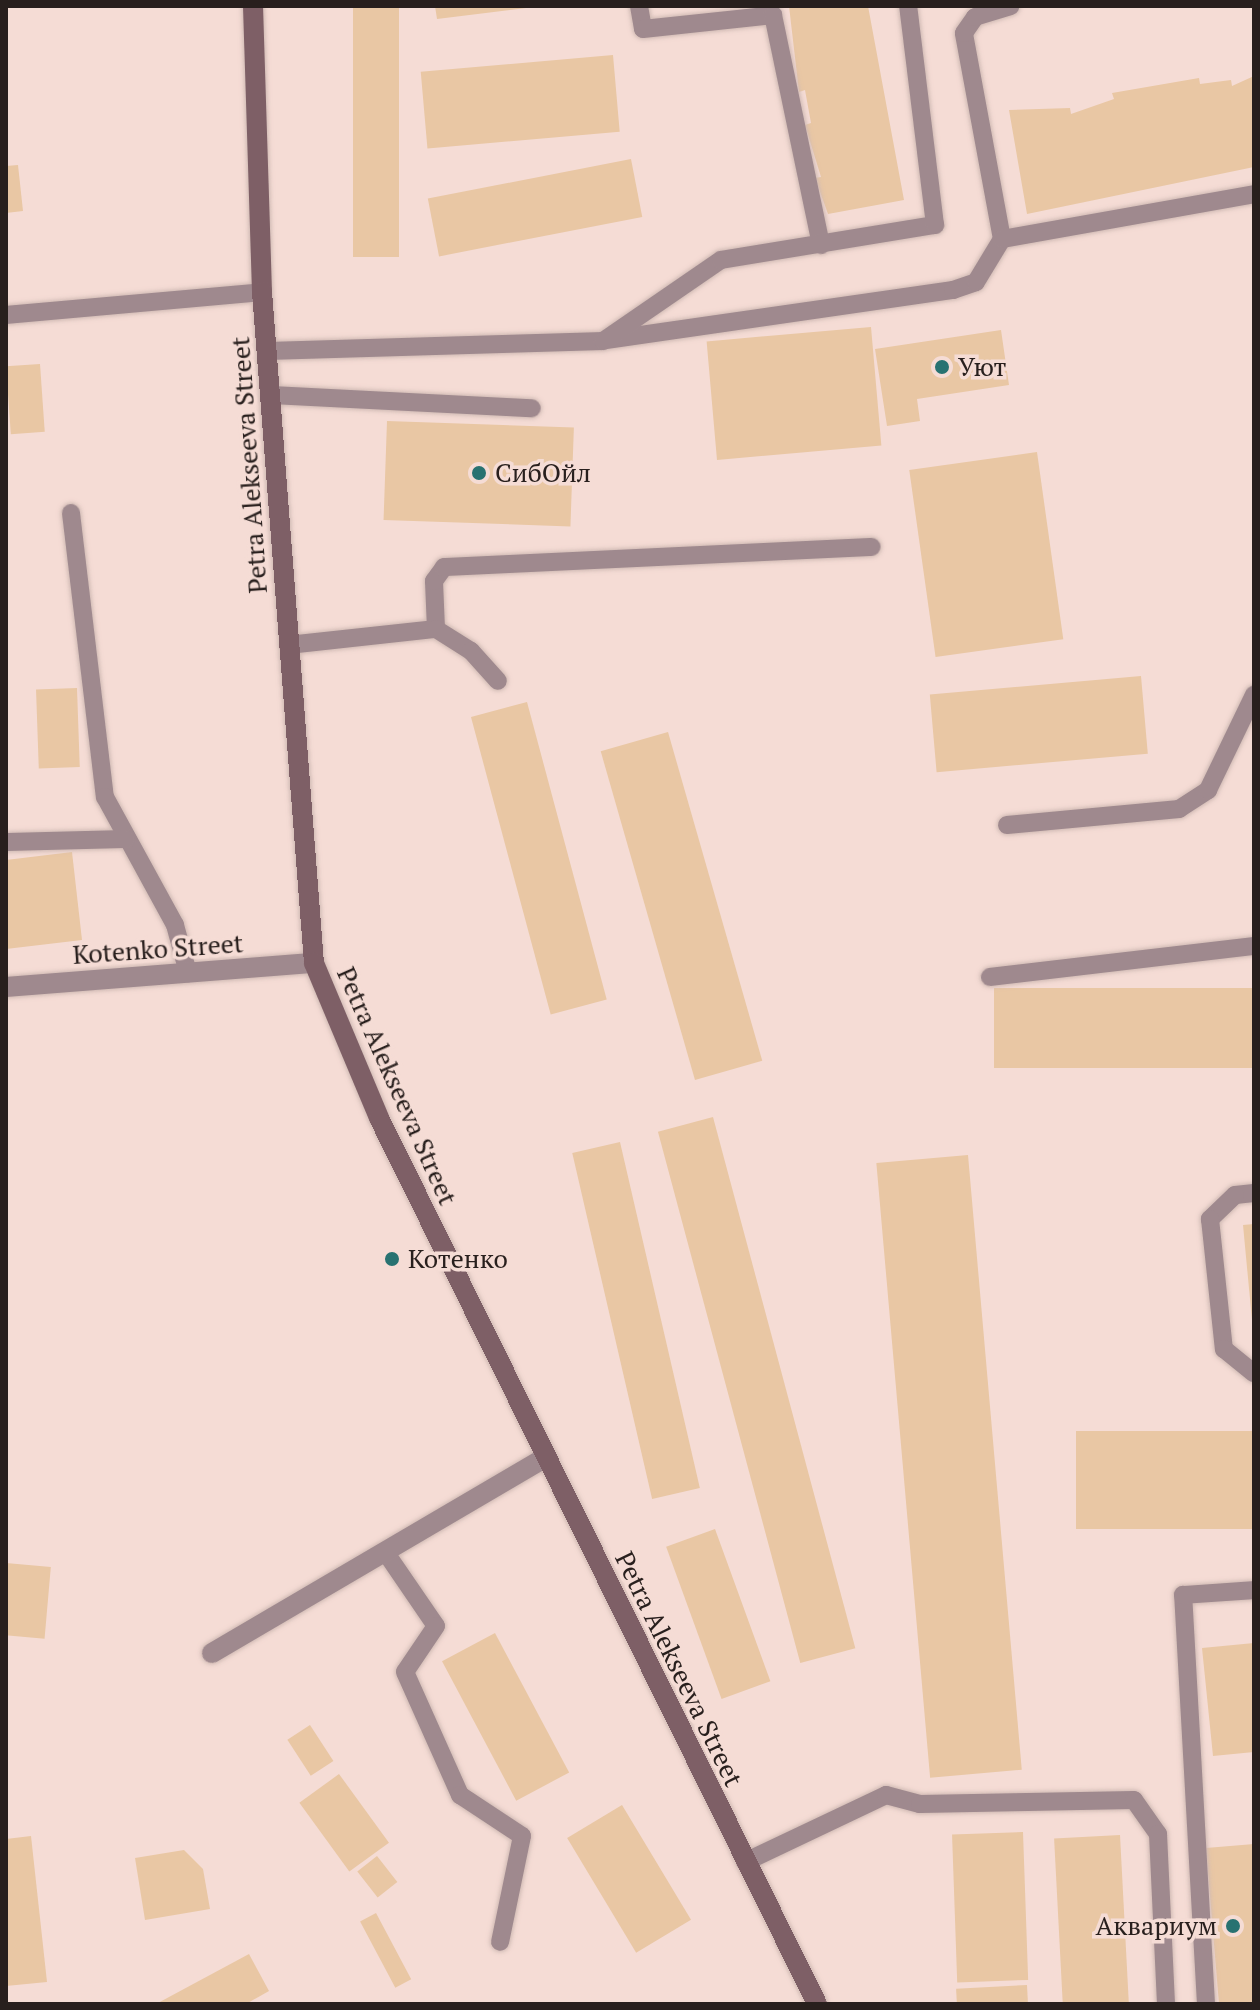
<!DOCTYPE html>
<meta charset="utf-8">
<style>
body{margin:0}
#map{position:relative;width:1260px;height:2010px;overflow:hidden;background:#f5dcd5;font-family:"PT Serif",serif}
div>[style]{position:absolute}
.building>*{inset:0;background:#e9c7a4;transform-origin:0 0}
.roads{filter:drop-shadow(0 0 2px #d0bab4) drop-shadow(0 0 2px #d0bab4)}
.lane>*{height:18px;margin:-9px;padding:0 9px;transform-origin:9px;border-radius:9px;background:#9f898e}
.street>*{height:20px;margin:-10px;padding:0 10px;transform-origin:10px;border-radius:10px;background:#9f898e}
.secondary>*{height:20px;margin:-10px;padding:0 10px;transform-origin:10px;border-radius:10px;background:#7e5f66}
.dots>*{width:22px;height:22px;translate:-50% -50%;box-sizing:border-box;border:4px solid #f5dcd5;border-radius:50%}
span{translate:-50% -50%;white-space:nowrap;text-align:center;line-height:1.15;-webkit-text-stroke:7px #f5dcd5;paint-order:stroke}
.poi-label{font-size:26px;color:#281f1d}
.left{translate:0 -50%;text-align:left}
.right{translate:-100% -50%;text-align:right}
.street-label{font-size:26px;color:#281f1d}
.frame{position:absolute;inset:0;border:8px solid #281f1d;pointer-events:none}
</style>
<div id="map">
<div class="building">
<i style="left:353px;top:6px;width:46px;height:251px"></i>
<i style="clip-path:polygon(435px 6px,526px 6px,526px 8px,437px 19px)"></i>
<i style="clip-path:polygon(789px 6px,868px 6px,904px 200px,828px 214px,815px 178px,821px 177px,805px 125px,811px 123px,805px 90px,799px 92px)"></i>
<i style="left:613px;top:55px;width:77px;height:193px;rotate:85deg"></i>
<i style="clip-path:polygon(1254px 76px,1254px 167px,1027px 214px,1009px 110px,1070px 108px,1071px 114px,1114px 99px,1112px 93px,1199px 78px,1200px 84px,1231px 80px,1232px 86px)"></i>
<i style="left:631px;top:159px;width:59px;height:207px;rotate:79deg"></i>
<i style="clip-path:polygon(18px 165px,23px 211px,6px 213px,6px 166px)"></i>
<i style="left:871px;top:327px;width:119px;height:165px;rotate:85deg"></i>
<i style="clip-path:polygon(1001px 330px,1009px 385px,917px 399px,920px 421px,887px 426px,875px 349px)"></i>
<i style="left:40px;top:364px;width:68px;height:34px;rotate:86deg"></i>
<i style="left:387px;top:421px;width:187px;height:99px;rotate:2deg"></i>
<i style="left:1037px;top:452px;width:189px;height:129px;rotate:82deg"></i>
<i style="left:1141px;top:676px;width:78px;height:212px;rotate:85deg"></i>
<i style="left:77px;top:688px;width:79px;height:41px;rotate:88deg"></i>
<i style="left:527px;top:702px;width:308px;height:58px;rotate:75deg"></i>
<i style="left:668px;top:732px;width:342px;height:70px;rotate:74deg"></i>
<i style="clip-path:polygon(72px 852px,82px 940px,6px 949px,6px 860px)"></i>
<i style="left:1254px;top:988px;width:80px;height:260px;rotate:90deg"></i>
<i style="left:713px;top:1117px;width:550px;height:57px;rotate:75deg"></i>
<i style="left:620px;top:1142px;width:355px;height:49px;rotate:77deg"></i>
<i style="left:968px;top:1155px;width:617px;height:92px;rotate:85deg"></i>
<i style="clip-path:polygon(1254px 1224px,1254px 1320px,1252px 1320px,1243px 1225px)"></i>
<i style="left:1254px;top:1431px;width:98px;height:178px;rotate:90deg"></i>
<i style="left:715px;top:1529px;width:162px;height:52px;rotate:70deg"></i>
<i style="left:6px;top:1563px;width:45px;height:72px;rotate:5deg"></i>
<i style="left:495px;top:1633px;width:158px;height:60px;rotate:62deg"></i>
<i style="clip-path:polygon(1254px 1643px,1254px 1752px,1213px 1756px,1202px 1648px)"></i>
<i style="left:310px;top:1725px;width:43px;height:27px;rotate:57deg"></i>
<i style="left:339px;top:1774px;width:85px;height:49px;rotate:54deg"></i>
<i style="left:622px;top:1805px;width:134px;height:64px;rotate:59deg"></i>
<i style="left:1023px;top:1832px;width:148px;height:71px;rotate:88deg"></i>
<i style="left:1120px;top:1835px;width:169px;height:66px;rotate:87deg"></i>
<i style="clip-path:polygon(31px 1836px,47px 1982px,6px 1986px,6px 1839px)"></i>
<i style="clip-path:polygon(1254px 1844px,1254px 2004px,1219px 2004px,1206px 1848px)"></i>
<i style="clip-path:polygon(184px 1850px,203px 1869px,210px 1909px,145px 1920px,135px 1858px)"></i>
<i style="left:377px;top:1856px;width:33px;height:25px;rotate:52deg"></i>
<i style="left:376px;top:1913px;width:75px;height:18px;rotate:62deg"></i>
<i style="clip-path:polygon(249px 1954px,269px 1991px,246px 2004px,156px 2004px)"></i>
<i style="left:1027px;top:1985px;width:19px;height:71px;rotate:87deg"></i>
</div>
<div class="roads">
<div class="lane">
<i style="left:639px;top:6px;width:23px;rotate:80deg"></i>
<i style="left:643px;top:29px;width:131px;rotate:-6.1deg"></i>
<i style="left:773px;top:15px;width:235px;rotate:78.2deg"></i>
<i style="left:1002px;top:239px;width:209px;rotate:-100.5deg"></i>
<i style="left:964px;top:33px;width:19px;rotate:-55deg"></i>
<i style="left:975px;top:17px;width:37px;rotate:-17deg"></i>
<i style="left:6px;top:315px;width:257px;rotate:-5.1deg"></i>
<i style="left:606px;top:340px;width:351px;rotate:-8.2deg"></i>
<i style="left:953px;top:290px;width:24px;rotate:-19deg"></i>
<i style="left:976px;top:282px;width:50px;rotate:-58.8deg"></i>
<i style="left:1002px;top:239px;width:256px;rotate:-10.1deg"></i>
<i style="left:268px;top:351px;width:335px;rotate:-1.7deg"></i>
<i style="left:603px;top:341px;width:143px;rotate:-34.5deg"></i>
<i style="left:721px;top:260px;width:217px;rotate:-9.3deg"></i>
<i style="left:935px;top:225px;width:221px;rotate:-97deg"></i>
<i style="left:271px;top:395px;width:261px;rotate:2.9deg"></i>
<i style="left:71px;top:513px;width:286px;rotate:83.2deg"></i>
<i style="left:105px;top:797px;width:146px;rotate:61.3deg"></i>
<i style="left:175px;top:925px;width:50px;rotate:74.8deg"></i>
<i style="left:436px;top:629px;width:48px;rotate:-92.4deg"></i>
<i style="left:434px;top:581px;width:17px;rotate:-54deg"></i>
<i style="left:444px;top:567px;width:428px;rotate:-2.7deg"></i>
<i style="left:288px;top:645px;width:149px;rotate:-6.2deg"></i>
<i style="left:436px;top:629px;width:41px;rotate:32.2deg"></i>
<i style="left:471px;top:651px;width:40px;rotate:48deg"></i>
<i style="left:1007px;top:825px;width:173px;rotate:-5.3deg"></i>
<i style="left:1179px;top:809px;width:35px;rotate:-33deg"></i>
<i style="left:1208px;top:790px;width:106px;rotate:-64.2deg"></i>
<i style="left:6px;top:842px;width:120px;rotate:-1.4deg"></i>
<i style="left:990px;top:977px;width:266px;rotate:-6.7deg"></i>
<i style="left:1254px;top:1193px;width:19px;rotate:174deg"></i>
<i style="left:1235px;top:1195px;width:35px;rotate:136deg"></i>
<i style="left:1210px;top:1219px;width:131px;rotate:83.9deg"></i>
<i style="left:1224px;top:1349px;width:38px;rotate:39deg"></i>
<i style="left:386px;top:1553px;width:88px;rotate:55.6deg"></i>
<i style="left:436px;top:1626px;width:55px;rotate:124deg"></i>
<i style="left:405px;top:1672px;width:135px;rotate:65.9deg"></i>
<i style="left:460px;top:1795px;width:74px;rotate:33.5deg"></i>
<i style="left:522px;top:1836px;width:108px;rotate:101.7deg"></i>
<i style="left:745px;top:1862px;width:156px;rotate:-25.4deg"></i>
<i style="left:886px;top:1795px;width:35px;rotate:15deg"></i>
<i style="left:920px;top:1804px;width:214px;rotate:-1.1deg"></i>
<i style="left:1134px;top:1800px;width:42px;rotate:54.8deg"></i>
<i style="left:1158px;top:1834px;width:170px;rotate:87.3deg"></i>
<i style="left:1206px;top:2004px;width:410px;rotate:-93.2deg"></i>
<i style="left:1183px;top:1595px;width:71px;rotate:-4deg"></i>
</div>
<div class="street">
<i style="left:6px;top:987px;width:309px;rotate:-4.5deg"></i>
<i style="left:212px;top:1653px;width:387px;rotate:-30.4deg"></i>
</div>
<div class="secondary">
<i style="left:253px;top:6px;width:286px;rotate:88.2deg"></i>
<i style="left:262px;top:292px;width:673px;rotate:85.57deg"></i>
<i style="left:314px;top:963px;width:168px;rotate:67.2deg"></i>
<i style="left:379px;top:1118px;width:988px;rotate:63.69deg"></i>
</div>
</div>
<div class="dots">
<i style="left:942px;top:367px;background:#287271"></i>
<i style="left:479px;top:473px;background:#287271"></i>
<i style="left:392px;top:1259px;background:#287271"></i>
<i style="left:1233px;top:1926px;background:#287271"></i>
</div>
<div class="poi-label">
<span class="left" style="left:958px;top:367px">Уют</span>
<span class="left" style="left:495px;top:473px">СибОйл</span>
<span class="left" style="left:408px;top:1259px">Котенко</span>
<span class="right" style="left:1217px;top:1926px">Аквариум</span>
</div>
<div class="street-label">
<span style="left:249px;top:465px;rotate:-94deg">Petra Alekseeva Street</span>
<span style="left:158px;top:949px;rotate:-4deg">Kotenko Street</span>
<span style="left:397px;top:1086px;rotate:66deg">Petra Alekseeva Street</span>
<span style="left:679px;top:1669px;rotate:64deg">Petra Alekseeva Street</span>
</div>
<div class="frame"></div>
</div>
